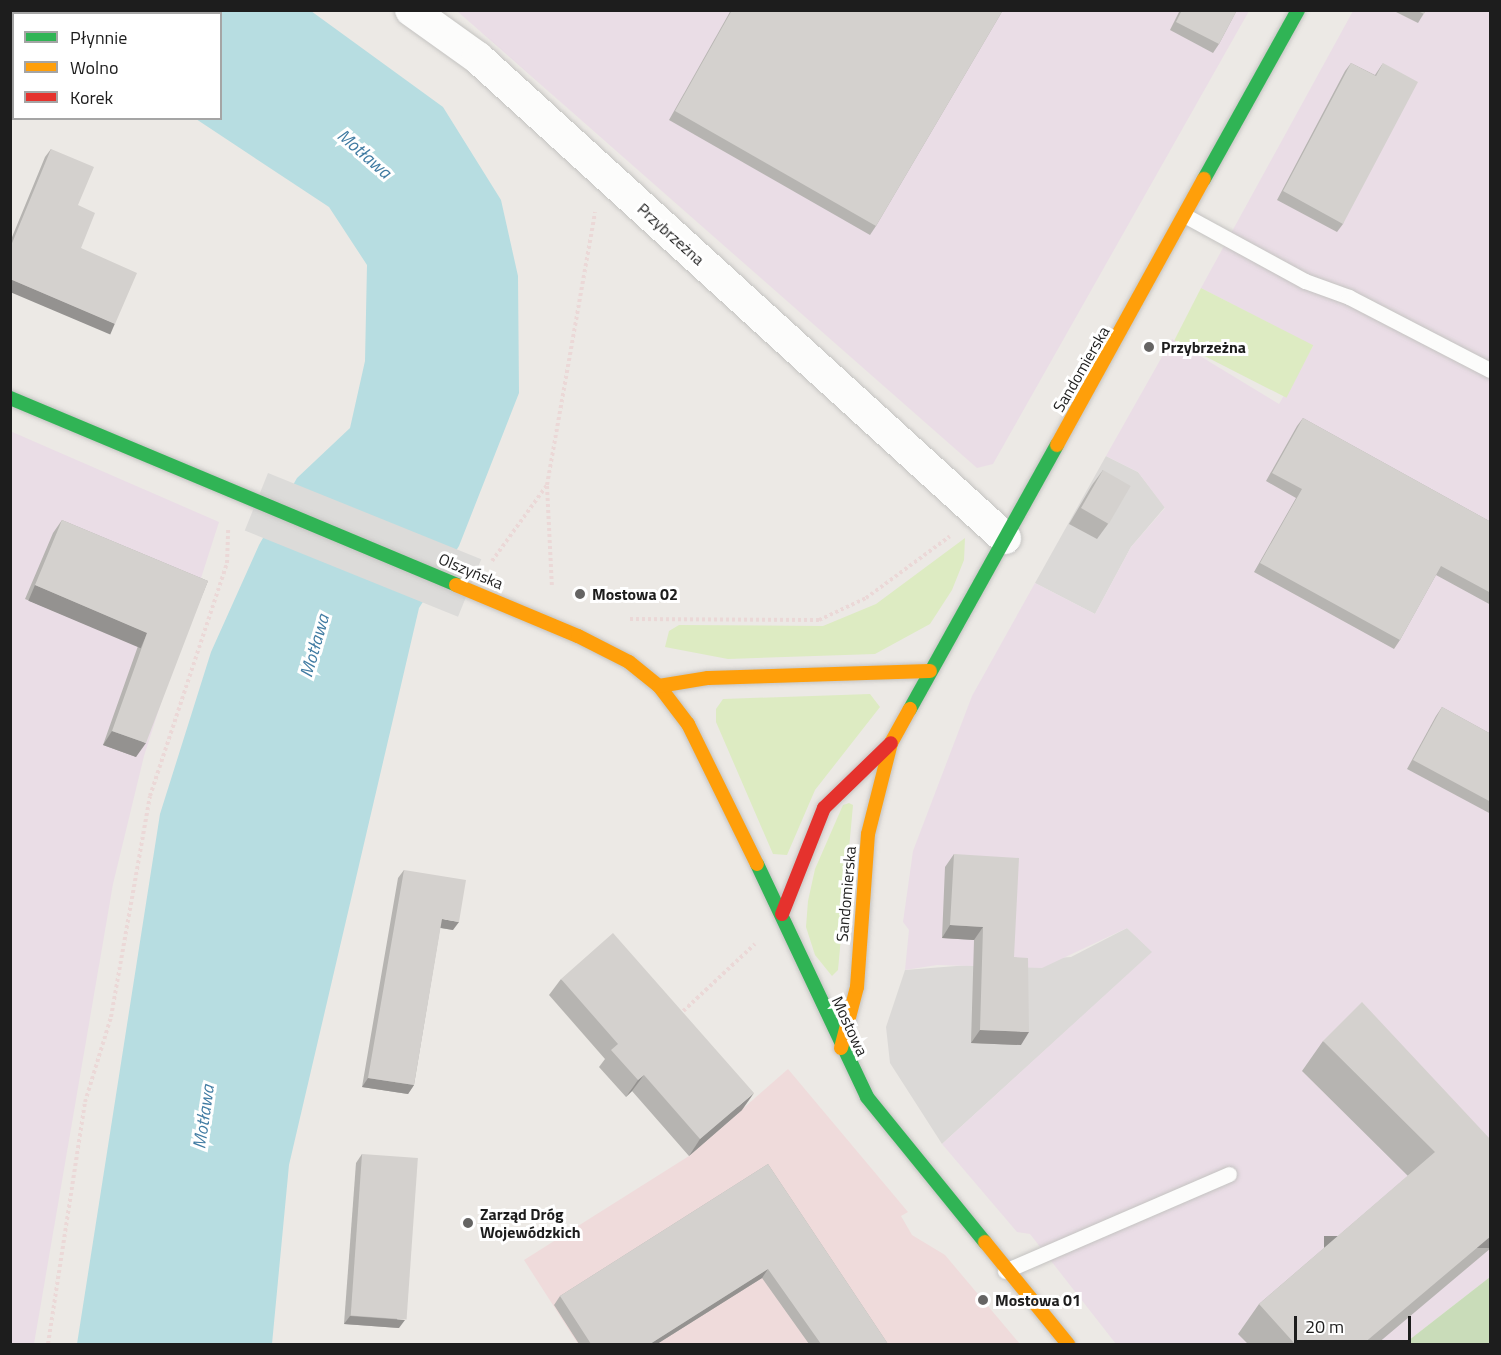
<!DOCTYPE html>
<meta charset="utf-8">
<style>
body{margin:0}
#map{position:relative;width:1501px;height:1355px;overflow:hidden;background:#ece9e5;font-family:"Titillium Web",sans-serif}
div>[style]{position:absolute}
.residential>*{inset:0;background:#dbd9d7}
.commercial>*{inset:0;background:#efdbdb}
.industrial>*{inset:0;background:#eadde6}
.grass>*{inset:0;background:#ddebc2;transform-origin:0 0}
.forest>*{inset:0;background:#c9dcb9}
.water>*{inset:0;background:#b7dde1}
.pier>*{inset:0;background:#dcdbd9;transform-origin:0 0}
.path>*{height:4px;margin-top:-2px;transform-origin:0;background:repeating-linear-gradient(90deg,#ebd8d7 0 3px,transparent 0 6px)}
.roads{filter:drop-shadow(0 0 2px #c4c3c1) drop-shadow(0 0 2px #c4c3c1)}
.lane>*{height:15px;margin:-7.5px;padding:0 7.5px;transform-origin:7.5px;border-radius:7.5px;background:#fcfcfb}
.street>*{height:32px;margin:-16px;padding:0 16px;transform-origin:16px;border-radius:16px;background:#fcfcfb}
.fast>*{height:14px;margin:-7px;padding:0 7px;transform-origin:7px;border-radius:7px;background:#30b455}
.slow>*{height:14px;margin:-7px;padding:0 7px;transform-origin:7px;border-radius:7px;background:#ff9f0a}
.jam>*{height:14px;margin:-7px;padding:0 7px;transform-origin:7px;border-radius:7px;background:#e5322d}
.wall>*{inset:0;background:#b6b4b1}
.shaded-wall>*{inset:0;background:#949290;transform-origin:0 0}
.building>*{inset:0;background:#d4d1ce;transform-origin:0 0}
.dots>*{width:16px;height:16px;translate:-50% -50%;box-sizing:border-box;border:3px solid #fff;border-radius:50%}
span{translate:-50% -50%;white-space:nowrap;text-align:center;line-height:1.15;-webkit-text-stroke:6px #fff;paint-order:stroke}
.street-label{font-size:16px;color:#1d1d1d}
.poi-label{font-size:16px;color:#1d1d1d;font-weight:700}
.left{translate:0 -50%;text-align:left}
.water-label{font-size:18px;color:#407ba2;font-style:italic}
.frame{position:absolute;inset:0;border:12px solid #1d1d1d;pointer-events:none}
.legend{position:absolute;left:12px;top:12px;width:210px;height:108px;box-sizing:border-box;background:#fff;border:2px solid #a5a5a5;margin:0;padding:8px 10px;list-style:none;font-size:18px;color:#1d1d1d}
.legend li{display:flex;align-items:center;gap:12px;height:30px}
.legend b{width:30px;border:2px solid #a5a5a5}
.scale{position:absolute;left:1294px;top:1316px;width:117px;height:27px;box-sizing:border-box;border:3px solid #1d1d1d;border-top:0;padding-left:8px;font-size:18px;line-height:21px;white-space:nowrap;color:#1d1d1d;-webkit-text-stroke:4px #fff;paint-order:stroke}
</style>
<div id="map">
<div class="residential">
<i style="clip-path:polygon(1106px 456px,1138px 472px,1165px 507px,1131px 547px,1095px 614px,1035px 583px)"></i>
<i style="clip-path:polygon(1127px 928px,1153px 952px,942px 1144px,890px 1063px,886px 1027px,905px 970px,1071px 957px)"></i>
</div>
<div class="commercial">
<i style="clip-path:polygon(788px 1069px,908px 1212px,901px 1216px,912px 1235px,945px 1255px,1020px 1344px,578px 1344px,524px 1260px,689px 1156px)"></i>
</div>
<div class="industrial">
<i style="clip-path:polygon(457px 11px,1249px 11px,993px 464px,977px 468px)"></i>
<i style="clip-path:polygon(1353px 11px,1490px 11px,1490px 1277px,1404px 1344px,1116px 1344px,1030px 1234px,1017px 1232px,942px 1144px,1152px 952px,1127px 928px,1042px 968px,937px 965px,905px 970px,909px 930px,903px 922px,913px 851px,972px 696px,1035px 583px,1095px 614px,1131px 547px,1165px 508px,1138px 472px,1106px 456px,1172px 339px,1279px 404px,1313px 346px,1201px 288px)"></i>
<i style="clip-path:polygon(10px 431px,219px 522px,144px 756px,113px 884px,34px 1344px,10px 1344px)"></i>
</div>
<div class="grass">
<i style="left:1201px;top:288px;width:126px;height:59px;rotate:27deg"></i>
<i style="clip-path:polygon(965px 538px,964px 560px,952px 590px,930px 624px,875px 654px,728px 659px,665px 647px,669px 631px,679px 625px,823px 626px,876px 604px)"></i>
<i style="clip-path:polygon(870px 694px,880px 707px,815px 790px,787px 855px,773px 854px,716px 722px,716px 709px,723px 699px)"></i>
<i style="clip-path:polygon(849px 803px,853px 805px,838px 970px,832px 976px,815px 955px,806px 927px,808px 901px,815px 869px,843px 805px)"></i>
</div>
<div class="forest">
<i style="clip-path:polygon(1490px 1277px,1490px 1344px,1404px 1344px)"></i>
</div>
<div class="water">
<i style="clip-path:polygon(10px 11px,311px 11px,443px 107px,501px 200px,518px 276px,519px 393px,459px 546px,419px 608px,289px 1165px,272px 1344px,77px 1344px,160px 814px,211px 652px,259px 545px,297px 478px,350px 428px,365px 361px,367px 265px,329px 207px,196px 119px,220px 118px,220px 14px,14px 14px,13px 18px)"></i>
</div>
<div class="pier">
<i style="left:268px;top:473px;width:230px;height:62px;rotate:22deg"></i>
</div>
<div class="path">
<i style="left:547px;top:486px;width:101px;rotate:87.2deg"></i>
<i style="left:492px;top:561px;width:94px;rotate:-54.1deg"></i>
<i style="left:547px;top:485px;width:277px;rotate:-80deg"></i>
<i style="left:630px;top:619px;width:189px;rotate:0.3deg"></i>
<i style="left:819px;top:620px;width:52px;rotate:-25.1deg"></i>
<i style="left:866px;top:598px;width:104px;rotate:-36.4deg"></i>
<i style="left:679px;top:1015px;width:104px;rotate:-43.1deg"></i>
<i style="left:48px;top:1344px;width:245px;rotate:-81.3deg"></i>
<i style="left:85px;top:1102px;width:89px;rotate:-73deg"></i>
<i style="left:111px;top:1017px;width:224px;rotate:-80deg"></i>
<i style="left:150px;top:796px;width:245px;rotate:-71.7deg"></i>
<i style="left:227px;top:563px;width:34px;rotate:-88deg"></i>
</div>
<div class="roads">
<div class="lane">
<i style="left:1184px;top:215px;width:138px;rotate:28.6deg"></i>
<i style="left:1305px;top:281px;width:47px;rotate:20deg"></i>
<i style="left:1349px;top:297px;width:159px;rotate:27.4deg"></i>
<i style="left:1005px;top:1271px;width:244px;rotate:-23.4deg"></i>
</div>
<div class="street">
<i style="left:411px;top:10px;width:82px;rotate:35.6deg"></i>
<i style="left:478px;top:58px;width:713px;rotate:42.33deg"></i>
</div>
<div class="fast">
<i style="left:1204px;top:179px;width:193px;rotate:-60.9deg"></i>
<i style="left:10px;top:398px;width:484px;rotate:22.7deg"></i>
<i style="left:910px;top:709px;width:302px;rotate:-60.9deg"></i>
<i style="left:757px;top:864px;width:258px;rotate:64.7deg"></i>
<i style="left:867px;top:1097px;width:187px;rotate:50.9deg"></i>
</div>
<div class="slow">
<i style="left:1057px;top:445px;width:304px;rotate:-61.1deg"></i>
<i style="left:456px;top:585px;width:132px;rotate:22.7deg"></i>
<i style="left:578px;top:636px;width:57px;rotate:27deg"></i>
<i style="left:629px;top:662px;width:38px;rotate:39deg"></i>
<i style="left:659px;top:686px;width:48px;rotate:52.7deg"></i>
<i style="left:688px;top:724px;width:156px;rotate:63.8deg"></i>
<i style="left:659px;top:686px;width:50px;rotate:-9.3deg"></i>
<i style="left:708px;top:678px;width:222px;rotate:-1.8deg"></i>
<i style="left:841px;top:1048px;width:63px;rotate:-75.3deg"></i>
<i style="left:857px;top:987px;width:153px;rotate:-85.9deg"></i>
<i style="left:868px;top:834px;width:94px;rotate:-75.8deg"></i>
<i style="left:891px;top:743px;width:39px;rotate:-61deg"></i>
<i style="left:985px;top:1242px;width:132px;rotate:50.9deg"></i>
</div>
<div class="jam">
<i style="left:782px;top:914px;width:114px;rotate:-68.4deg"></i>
<i style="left:824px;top:808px;width:93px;rotate:-44.1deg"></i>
</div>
</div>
<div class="wall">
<i style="clip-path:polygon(731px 10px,1003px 10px,876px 226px,870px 235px,669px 120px)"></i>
<i style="clip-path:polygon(1180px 10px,1237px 10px,1219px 44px,1213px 53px,1170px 30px)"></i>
<i style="clip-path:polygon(1392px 10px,1426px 10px,1418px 23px)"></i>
<i style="clip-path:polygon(1351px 63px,1375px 75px,1383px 63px,1343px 224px,1337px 232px,1277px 200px,1345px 71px)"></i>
<i style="clip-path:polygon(51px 149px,78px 205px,81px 248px,109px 333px,10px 291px,10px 242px,45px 157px)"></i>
<i style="clip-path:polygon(1303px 418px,1491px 522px,1491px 605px,1436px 575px,1400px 640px,1394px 649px,1254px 572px,1296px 498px,1266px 481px,1297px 426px)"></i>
<i style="clip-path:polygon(1103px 470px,1108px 524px,1097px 539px,1069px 524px,1092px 485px)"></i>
<i style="clip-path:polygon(62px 520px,208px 581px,136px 757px,103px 745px,138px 646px,25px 599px,53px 533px)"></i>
<i style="clip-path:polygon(1442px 707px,1491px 734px,1491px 814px,1407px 769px,1436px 716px)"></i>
<i style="clip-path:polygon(954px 854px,1014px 957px,1021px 1045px,971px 1043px,974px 940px,942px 938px,945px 867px)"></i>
<i style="clip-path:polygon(404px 870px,453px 930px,440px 928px,414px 1085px,408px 1094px,362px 1087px,398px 878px)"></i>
<i style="clip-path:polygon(561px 979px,742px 1110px,689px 1156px,632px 1091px,626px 1097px,599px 1067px,605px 1059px,549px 995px)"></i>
<i style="clip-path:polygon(1323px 1041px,1491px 1140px,1491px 1248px,1377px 1344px,1248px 1344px,1238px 1334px,1259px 1304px,1408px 1176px,1302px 1071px)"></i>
<i style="clip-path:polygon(362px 1154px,399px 1328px,344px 1324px,356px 1163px)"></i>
<i style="clip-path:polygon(768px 1164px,888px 1344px,809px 1344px,762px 1278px,657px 1344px,579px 1344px,554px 1305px,560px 1296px)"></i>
</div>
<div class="shaded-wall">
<i style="left:10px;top:279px;width:114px;height:12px;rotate:23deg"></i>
<i style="left:35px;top:585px;width:122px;height:17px;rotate:23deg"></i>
<i style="clip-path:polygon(112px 731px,146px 743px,136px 757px,103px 745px)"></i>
<i style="clip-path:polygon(442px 919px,459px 922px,453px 930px,436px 927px)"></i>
<i style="clip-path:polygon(950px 925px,983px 927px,974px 940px,942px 938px)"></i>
<i style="clip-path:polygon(980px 1030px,1029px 1032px,1021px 1045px,971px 1043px)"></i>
<i style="clip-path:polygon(644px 1075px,632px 1091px,626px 1097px,638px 1080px)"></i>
<i style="clip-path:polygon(368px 1078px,414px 1085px,408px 1094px,362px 1087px)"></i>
<i style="clip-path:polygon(754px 1093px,742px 1110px,689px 1156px,700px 1139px)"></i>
<i style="left:1491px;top:1236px;width:12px;height:167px;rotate:90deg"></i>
<i style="clip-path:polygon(768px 1269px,762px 1278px,657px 1344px,650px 1344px)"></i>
<i style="clip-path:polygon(350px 1316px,405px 1320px,399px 1328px,344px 1324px)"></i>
</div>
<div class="building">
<i style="clip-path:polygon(732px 10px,1003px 10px,876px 226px,675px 111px)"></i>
<i style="clip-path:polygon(1182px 10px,1237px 10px,1219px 44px,1176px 22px)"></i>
<i style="clip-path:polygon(1416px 10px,1426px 10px,1424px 14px)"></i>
<i style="clip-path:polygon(1351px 63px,1376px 76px,1383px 63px,1418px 82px,1343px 224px,1283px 191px)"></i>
<i style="clip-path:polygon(51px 149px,94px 167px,78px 205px,95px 213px,81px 248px,137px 273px,115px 324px,10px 279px,10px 248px)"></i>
<i style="clip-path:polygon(1303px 418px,1491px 522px,1491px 593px,1441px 566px,1400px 640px,1260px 563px,1302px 489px,1272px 473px)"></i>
<i style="left:1103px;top:470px;width:32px;height:44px;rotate:30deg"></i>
<i style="clip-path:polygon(62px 520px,208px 581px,146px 743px,112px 731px,147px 633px,35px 585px)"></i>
<i style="clip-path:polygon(1442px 707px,1491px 734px,1491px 802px,1413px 760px)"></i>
<i style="clip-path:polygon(954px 854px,1019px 858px,1014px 957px,1028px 958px,1029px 1032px,980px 1030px,983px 927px,950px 925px)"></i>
<i style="clip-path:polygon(404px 870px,466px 880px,459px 922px,442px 919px,414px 1085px,368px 1078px)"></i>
<i style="clip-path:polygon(613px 933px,754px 1093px,700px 1139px,644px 1075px,638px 1080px,611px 1050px,618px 1044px,561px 979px)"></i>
<i style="clip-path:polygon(1362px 1002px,1491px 1140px,1491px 1236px,1363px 1344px,1295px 1344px,1259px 1304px,1435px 1152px,1323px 1041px)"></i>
<i style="left:362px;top:1154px;width:56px;height:162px;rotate:4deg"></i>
<i style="clip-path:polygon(768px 1164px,888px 1344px,821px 1344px,768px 1269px,650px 1344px,591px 1344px,560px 1296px)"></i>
</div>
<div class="dots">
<i style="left:1149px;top:347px;background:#656463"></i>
<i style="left:580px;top:594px;background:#656463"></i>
<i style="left:468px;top:1223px;background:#656463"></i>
<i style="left:983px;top:1300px;background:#656463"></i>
</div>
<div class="street-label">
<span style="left:671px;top:234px;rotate:42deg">Przybrzeżna</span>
<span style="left:1081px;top:369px;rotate:-60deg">Sandomierska</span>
<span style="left:471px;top:571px;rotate:23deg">Olszyńska</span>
<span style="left:846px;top:894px;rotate:-85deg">Sandomierska</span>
<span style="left:850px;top:1026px;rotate:65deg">Mostowa</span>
</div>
<div class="poi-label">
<span class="left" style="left:1161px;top:347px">Przybrzeżna</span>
<span class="left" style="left:592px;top:594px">Mostowa 02</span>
<span class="left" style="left:480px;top:1223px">Zarząd Dróg<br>Wojewódzkich</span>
<span class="left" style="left:995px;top:1300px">Mostowa 01</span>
</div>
<div class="water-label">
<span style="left:364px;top:154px;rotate:41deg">Motława</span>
<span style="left:315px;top:646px;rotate:-74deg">Motława</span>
<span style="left:204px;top:1117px;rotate:-82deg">Motława</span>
</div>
<div class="frame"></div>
<ul class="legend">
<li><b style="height:8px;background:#30b455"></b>Płynnie</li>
<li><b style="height:8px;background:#ff9f0a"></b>Wolno</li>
<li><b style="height:8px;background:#e5322d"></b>Korek</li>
</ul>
<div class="scale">20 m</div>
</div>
